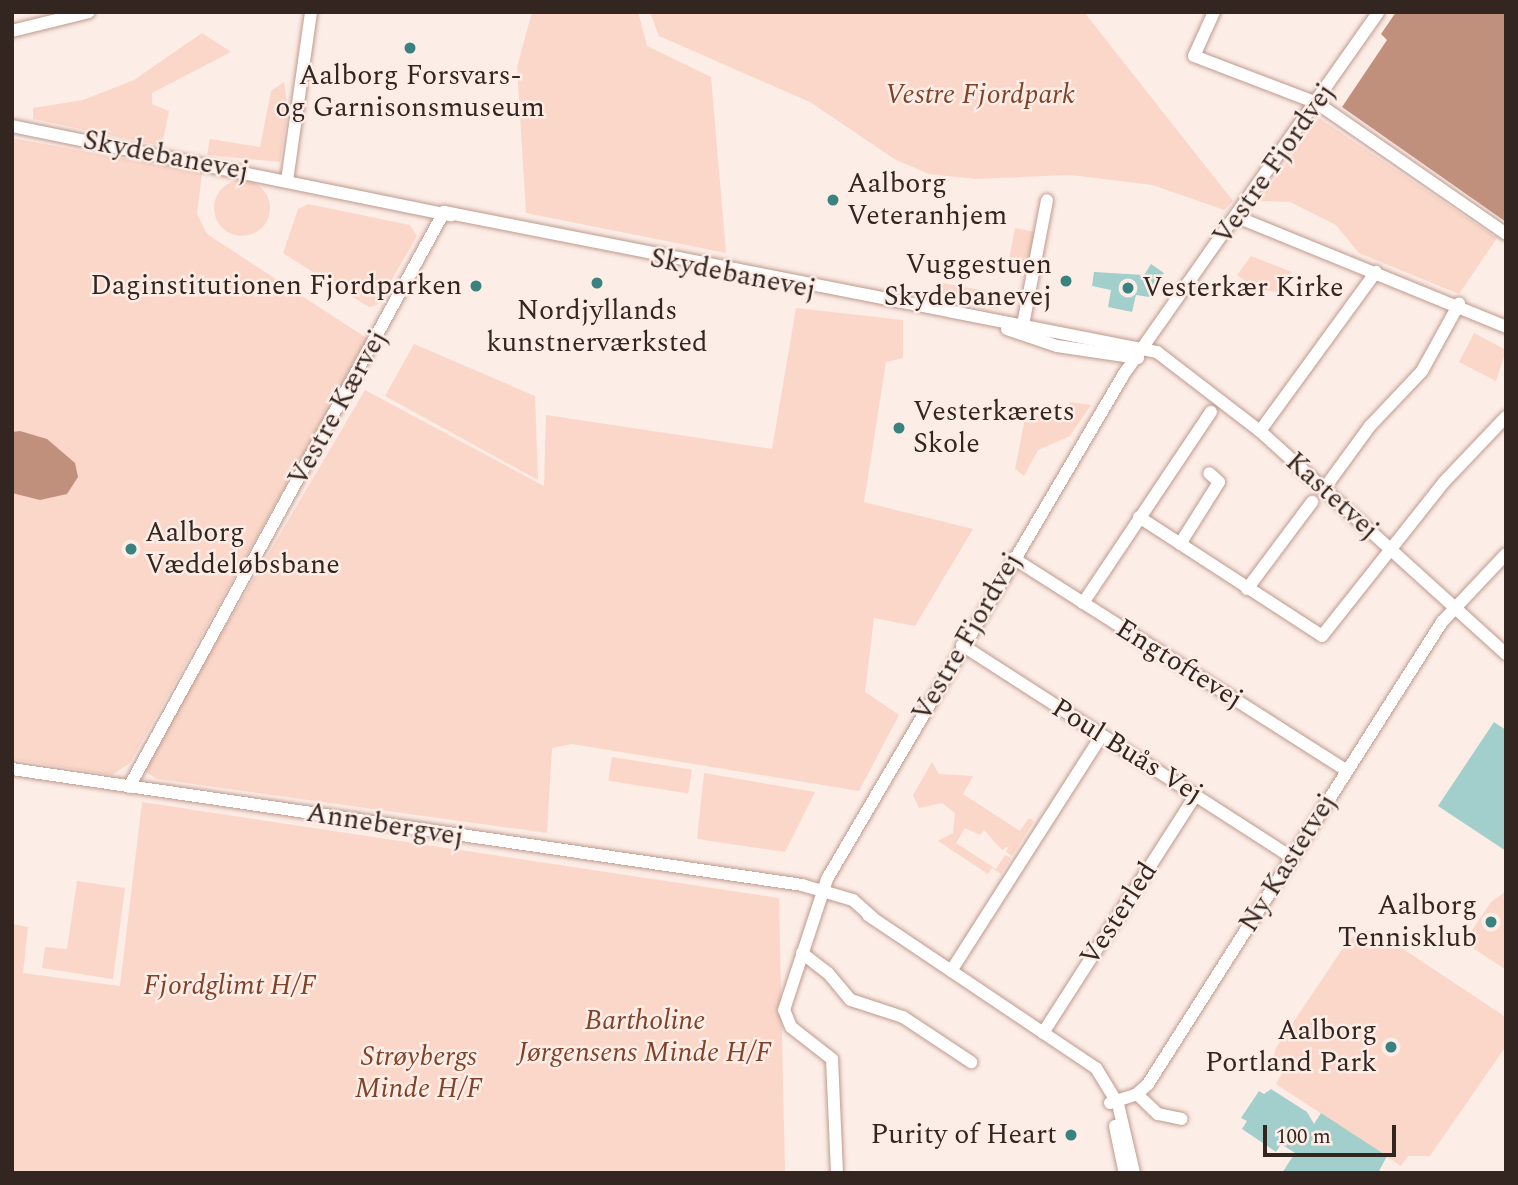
<!DOCTYPE html>
<meta charset="utf-8">
<style>
body{margin:0}
#map{position:relative;width:1518px;height:1185px;overflow:hidden;background:#fdede7;font-family:Spectral,serif}
div>[style]{position:absolute}
.green>*{inset:0;background:#fbd7c9;transform-origin:0 0}
.round{border-radius:50%}
.water>*{inset:0;background:#c0907d}
.building>*{inset:0;background:#a2cfcc}
.roads{filter:drop-shadow(0 0 2px #be9a8d) drop-shadow(0 0 2px #be9a8d)}
.minor>*{height:12px;margin:-6px;padding:0 6px;transform-origin:6px;border-radius:6px;background:#fff}
.dots>*{width:19px;height:19px;translate:-50% -50%;box-sizing:border-box;border:4px solid #fdede7;border-radius:50%}
span{translate:-50% -50%;white-space:nowrap;text-align:center;line-height:1.15;-webkit-text-stroke:5px #fdede7;paint-order:stroke}
.poi-label{font-size:28px;color:#332520}
.left{translate:0 -50%;text-align:left}
.right{translate:-100% -50%;text-align:right}
.park-label{font-size:28px;color:#814228;font-style:italic}
.street-label{font-size:28px;color:#332520}
.frame{position:absolute;inset:0;border:14px solid #332520;pointer-events:none}
.scale{position:absolute;left:1263px;top:1125px;width:133px;height:32px;box-sizing:border-box;border:4px solid #332520;border-top:0;padding-left:9px;font-size:21px;line-height:24px;white-space:nowrap;color:#332520;-webkit-text-stroke:5px #fdede7;paint-order:stroke}
</style>
<div id="map">
<div class="green">
<i style="clip-path:polygon(532px 12px,638px 12px,647px 46px,711px 77px,726px 253px,526px 213px,517px 67px)"></i>
<i style="clip-path:polygon(650px 12px,1084px 12px,1233px 201px,1224px 210px,1153px 185px,1070px 175px,975px 179px,929px 174px,896px 160px,810px 102px,659px 36px)"></i>
<i style="clip-path:polygon(202px 33px,231px 52px,152px 93px,152px 104px,169px 111px,162px 146px,33px 119px,33px 108px,83px 100px,134px 80px)"></i>
<i style="clip-path:polygon(284px 82px,288px 110px,280px 162px,207px 155px,210px 139px,260px 147px,271px 91px)"></i>
<i style="clip-path:polygon(1319px 118px,1497px 238px,1459px 294px,1359px 253px,1336px 225px,1290px 202px,1259px 201px)"></i>
<i style="clip-path:polygon(12px 138px,202px 173px,197px 214px,207px 234px,368px 339px,130px 763px,112px 775px,12px 759px)"></i>
<i class="round" style="left:214px;top:180px;width:56px;height:56px"></i>
<i style="clip-path:polygon(308px 204px,410px 225px,417px 236px,377px 305px,369px 307px,283px 253px,298px 209px)"></i>
<i style="left:1015px;top:228px;width:21px;height:44px;rotate:11deg"></i>
<i style="clip-path:polygon(1251px 256px,1292px 272px,1277px 292px,1257px 289px,1237px 275px)"></i>
<i style="clip-path:polygon(943px 283px,991px 292px,998px 309px,940px 298px)"></i>
<i style="clip-path:polygon(796px 308px,903px 320px,903px 358px,886px 362px,864px 502px,973px 529px,915px 626px,874px 618px,865px 692px,899px 715px,859px 791px,572px 744px,552px 748px,547px 833px,157px 779px,146px 772px,148px 758px,365px 390px,544px 486px,546px 415px,772px 449px)"></i>
<i style="clip-path:polygon(1474px 333px,1506px 350px,1496px 381px,1459px 362px)"></i>
<i style="clip-path:polygon(414px 344px,535px 396px,538px 480px,385px 396px)"></i>
<i style="clip-path:polygon(1070px 402px,1091px 405px,1070px 436px,1038px 450px,1024px 476px,1015px 469px,1027px 408px,1036px 409px,1036px 416px,1065px 422px)"></i>
<i style="left:612px;top:757px;width:81px;height:24px;rotate:9deg"></i>
<i style="clip-path:polygon(932px 762px,939px 774px,973px 776px,963px 794px,1020px 831px,1029px 818px,1034px 821px,1012px 856px,1006px 852px,1009px 846px,1002px 850px,984px 830px,980px 835px,965px 828px,956px 843px,996px 869px,1005px 855px,1011px 858px,1001px 874px,992px 868px,988px 874px,938px 841px,953px 833px,955px 813px,942px 803px,919px 808px,913px 795px)"></i>
<i style="clip-path:polygon(704px 773px,815px 792px,785px 852px,697px 839px)"></i>
<i style="clip-path:polygon(142px 802px,779px 898px,785px 1173px,12px 1173px,12px 924px,28px 927px,23px 973px,120px 986px)"></i>
<i style="clip-path:polygon(77px 881px,125px 888px,113px 979px,42px 968px,45px 947px,67px 949px)"></i>
<i style="clip-path:polygon(1506px 891px,1506px 970px,1464px 942px,1491px 902px)"></i>
<i style="clip-path:polygon(1366px 931px,1376px 931px,1504px 1016px,1506px 1024px,1506px 1046px,1430px 1156px,1408px 1156px,1401px 1166px,1276px 1084px,1282px 1073px,1273px 1058px,1276px 1048px,1349px 939px)"></i>
</div>
<div class="water">
<i style="clip-path:polygon(1396px 12px,1506px 12px,1506px 222px,1342px 107px,1387px 40px,1381px 34px)"></i>
<i style="clip-path:polygon(20px 431px,47px 439px,75px 463px,78px 477px,67px 494px,40px 500px,12px 493px,12px 432px)"></i>
</div>
<div class="building">
<i style="clip-path:polygon(1151px 264px,1164px 273px,1149px 297px,1136px 295px,1132px 312px,1108px 307px,1111px 290px,1092px 286px,1094px 272px,1144px 275px)"></i>
<i style="clip-path:polygon(1494px 722px,1506px 730px,1506px 851px,1438px 806px)"></i>
<i style="clip-path:polygon(1271px 1089px,1307px 1112px,1314px 1124px,1321px 1113px,1387px 1156px,1378px 1173px,1282px 1173px,1295px 1153px,1281px 1144px,1276px 1152px,1242px 1129px,1247px 1121px,1241px 1118px,1259px 1091px,1264px 1094px)"></i>
</div>
<div class="roads">
<div class="minor">
<i style="left:1214px;top:12px;width:48px;rotate:114.4deg"></i>
<i style="left:1194px;top:56px;width:132px;rotate:20.9deg"></i>
<i style="left:1317px;top:103px;width:230px;rotate:34.7deg"></i>
<i style="left:12px;top:31px;width:79px;rotate:-13.9deg"></i>
<i style="left:12px;top:126px;width:448px;rotate:11.5deg"></i>
<i style="left:287px;top:181px;width:171px;rotate:-81.9deg"></i>
<i style="left:444px;top:212px;width:727px;rotate:11.11deg"></i>
<i style="left:1157px;top:352px;width:130px;rotate:37.5deg"></i>
<i style="left:1260px;top:431px;width:332px;rotate:42.2deg"></i>
<i style="left:1237px;top:217px;width:291px;rotate:22.2deg"></i>
<i style="left:1007px;top:329px;width:53px;rotate:18.8deg"></i>
<i style="left:1057px;top:346px;width:82px;rotate:8.4deg"></i>
<i style="left:1022px;top:330px;width:132px;rotate:-79.1deg"></i>
<i style="left:1260px;top:431px;width:197px;rotate:-53.9deg"></i>
<i style="left:1324px;top:489px;width:78px;rotate:-53.9deg"></i>
<i style="left:1370px;top:426px;width:76px;rotate:-46.6deg"></i>
<i style="left:1422px;top:371px;width:77px;rotate:-61.1deg"></i>
<i style="left:1139px;top:517px;width:218px;rotate:33deg"></i>
<i style="left:1322px;top:636px;width:196px;rotate:-51.6deg"></i>
<i style="left:1444px;top:482px;width:90px;rotate:-46.4deg"></i>
<i style="left:1180px;top:544px;width:73px;rotate:-57.8deg"></i>
<i style="left:1219px;top:482px;width:13px;rotate:-138deg"></i>
<i style="left:1013px;top:558px;width:395px;rotate:32.5deg"></i>
<i style="left:1247px;top:589px;width:109px;rotate:-53.2deg"></i>
<i style="left:1083px;top:603px;width:230px;rotate:-56.2deg"></i>
<i style="left:962px;top:645px;width:391px;rotate:32.8deg"></i>
<i style="left:12px;top:769px;width:798px;rotate:8.35deg"></i>
<i style="left:802px;top:885px;width:53px;rotate:16.4deg"></i>
<i style="left:853px;top:900px;width:27px;rotate:42deg"></i>
<i style="left:129px;top:787px;width:656px;rotate:-61.28deg"></i>
<i style="left:868px;top:915px;width:275px;rotate:33.9deg"></i>
<i style="left:1096px;top:1068px;width:42px;rotate:58.6deg"></i>
<i style="left:1118px;top:1104px;width:71px;rotate:76.9deg"></i>
<i style="left:802px;top:953px;width:33px;rotate:38deg"></i>
<i style="left:828px;top:973px;width:35px;rotate:50deg"></i>
<i style="left:851px;top:1000px;width:55px;rotate:18.1deg"></i>
<i style="left:903px;top:1017px;width:82px;rotate:33.5deg"></i>
<i style="left:951px;top:971px;width:279px;rotate:-57.4deg"></i>
<i style="left:1043px;top:1033px;width:283px;rotate:-57.3deg"></i>
<i style="left:1137px;top:1094px;width:29px;rotate:44deg"></i>
<i style="left:1158px;top:1114px;width:24px;rotate:12deg"></i>
<i style="left:1110px;top:1103px;width:28px;rotate:-18deg"></i>
<i style="left:1137px;top:1094px;width:15px;rotate:-42deg"></i>
<i style="left:1148px;top:1084px;width:548px;rotate:-57.53deg"></i>
<i style="left:1442px;top:622px;width:93px;rotate:-46.7deg"></i>
<i style="left:1115px;top:1126px;width:45px;rotate:78.4deg"></i>
<i style="left:837px;top:1173px;width:114px;rotate:-92.5deg"></i>
<i style="left:832px;top:1059px;width:52px;rotate:-142deg"></i>
<i style="left:791px;top:1027px;width:18px;rotate:-112deg"></i>
<i style="left:784px;top:1010px;width:138px;rotate:-71.8deg"></i>
<i style="left:827px;top:879px;width:586px;rotate:-59.54deg"></i>
<i style="left:1124px;top:374px;width:442px;rotate:-54.9deg"></i>
</div>
</div>
<div class="dots">
<i style="left:410px;top:48px;background:#3a827f"></i>
<i style="left:833px;top:200px;background:#3a827f"></i>
<i style="left:1066px;top:281px;background:#3a827f"></i>
<i style="left:597px;top:283px;background:#3a827f"></i>
<i style="left:476px;top:286px;background:#3a827f"></i>
<i style="left:1128px;top:288px;background:#3a827f"></i>
<i style="left:899px;top:428px;background:#3a827f"></i>
<i style="left:131px;top:549px;background:#3a827f"></i>
<i style="left:1491px;top:922px;background:#3a827f"></i>
<i style="left:1391px;top:1047px;background:#3a827f"></i>
<i style="left:1071px;top:1135px;background:#3a827f"></i>
</div>
<div class="poi-label">
<span style="left:410px;top:92px">Aalborg Forsvars-<br>og Garnisonsmuseum</span>
<span class="left" style="left:847px;top:200px">Aalborg<br>Veteranhjem</span>
<span class="right" style="left:1052px;top:281px">Vuggestuen<br>Skydebanevej</span>
<span class="right" style="left:462px;top:286px">Daginstitutionen Fjordparken</span>
<span class="left" style="left:1142px;top:288px">Vesterkær Kirke</span>
<span style="left:597px;top:327px">Nordjyllands<br>kunstnerværksted</span>
<span class="left" style="left:913px;top:428px">Vesterkærets<br>Skole</span>
<span class="left" style="left:145px;top:549px">Aalborg<br>Væddeløbsbane</span>
<span class="right" style="left:1477px;top:922px">Aalborg<br>Tennisklub</span>
<span class="right" style="left:1377px;top:1047px">Aalborg<br>Portland Park</span>
<span class="right" style="left:1057px;top:1135px">Purity of Heart</span>
</div>
<div class="park-label">
<span style="left:980px;top:95px">Vestre Fjordpark</span>
<span style="left:230px;top:986px">Fjordglimt H/F</span>
<span style="left:645px;top:1037px">Bartholine<br>Jørgensens Minde H/F</span>
<span style="left:419px;top:1073px">Strøybergs<br>Minde H/F</span>
</div>
<div class="street-label">
<span style="left:166px;top:156px;rotate:11deg">Skydebanevej</span>
<span style="left:1274px;top:164px;rotate:-55deg">Vestre Fjordvej</span>
<span style="left:733px;top:274px;rotate:11deg">Skydebanevej</span>
<span style="left:338px;top:408px;rotate:-61deg">Vestre Kærvej</span>
<span style="left:1332px;top:496px;rotate:42deg">Kastetvej</span>
<span style="left:967px;top:637px;rotate:-60deg">Vestre Fjordvej</span>
<span style="left:1179px;top:664px;rotate:32deg">Engtoftevej</span>
<span style="left:1127px;top:751px;rotate:32deg">Poul Buås Vej</span>
<span style="left:385px;top:825px;rotate:9deg">Annebergvej</span>
<span style="left:1288px;top:863px;rotate:-58deg">Ny Kastetvej</span>
<span style="left:1119px;top:914px;rotate:-57deg">Vesterled</span>
</div>
<div class="frame"></div>
<div class="scale">100 m</div>
</div>
